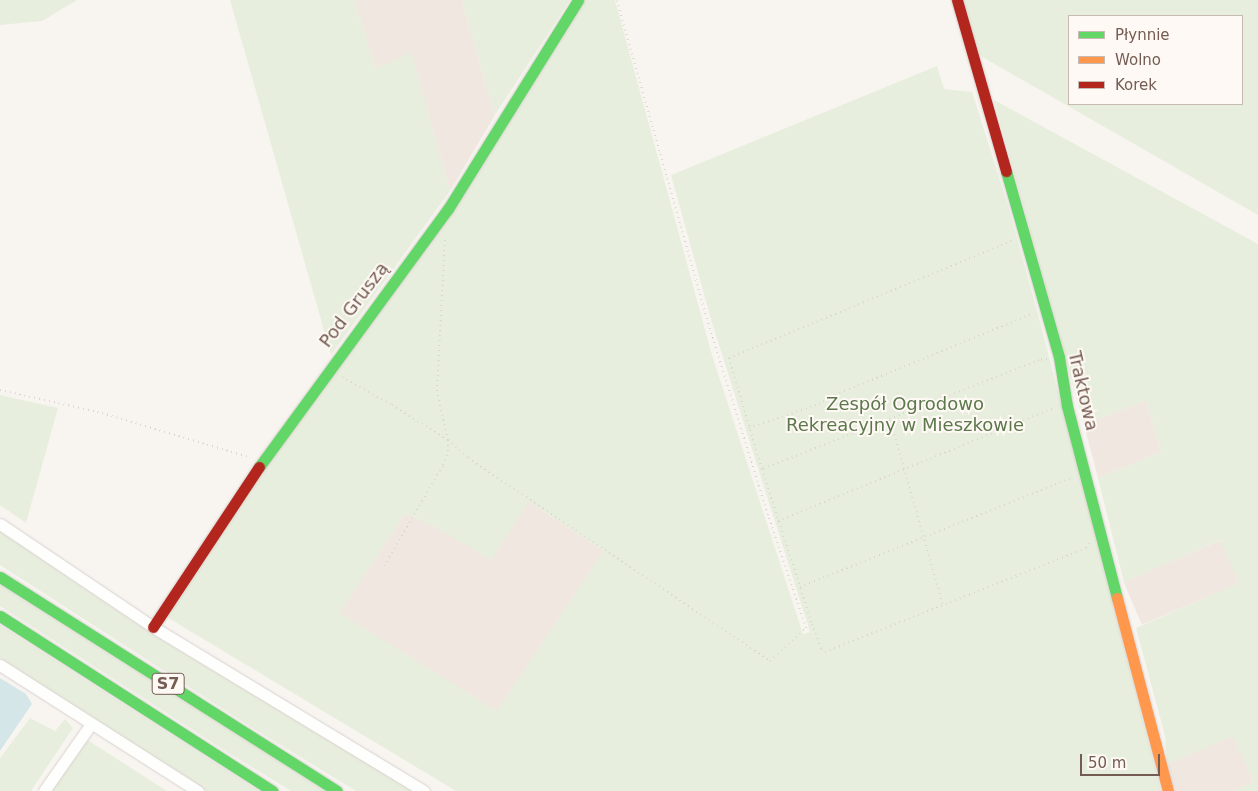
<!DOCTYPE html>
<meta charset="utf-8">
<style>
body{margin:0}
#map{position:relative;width:1258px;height:791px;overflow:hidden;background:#f8f5f1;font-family:"DejaVu Sans",sans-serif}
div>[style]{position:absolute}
.residential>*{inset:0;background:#f0e7e0;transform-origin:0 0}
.green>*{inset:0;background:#e8eedd}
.water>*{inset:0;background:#d4e6e7}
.path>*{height:2px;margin-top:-1px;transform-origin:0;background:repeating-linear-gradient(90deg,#dad5d0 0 1px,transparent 0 5px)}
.roads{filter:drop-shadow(0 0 1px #d8d2cf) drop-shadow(0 0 1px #d8d2cf)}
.street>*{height:11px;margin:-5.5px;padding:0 5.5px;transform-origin:5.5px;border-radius:5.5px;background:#fefefd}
.fast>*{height:11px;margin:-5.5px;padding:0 5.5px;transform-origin:5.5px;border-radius:5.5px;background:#63d668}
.slow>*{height:11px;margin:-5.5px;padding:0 5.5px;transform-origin:5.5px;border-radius:5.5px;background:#ff974d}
.jam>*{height:11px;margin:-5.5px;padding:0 5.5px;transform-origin:5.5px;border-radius:5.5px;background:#b3261e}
span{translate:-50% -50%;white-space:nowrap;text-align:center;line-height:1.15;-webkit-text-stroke:4px #fef9f4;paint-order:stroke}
.shield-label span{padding:1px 4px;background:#fef9f4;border:1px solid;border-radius:4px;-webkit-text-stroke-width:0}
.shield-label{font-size:16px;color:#745c52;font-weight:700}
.street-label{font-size:18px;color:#745c52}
.park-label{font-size:18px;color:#5c784c}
.legend{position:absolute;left:1068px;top:15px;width:175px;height:90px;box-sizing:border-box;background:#fef9f4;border:1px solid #c7bab3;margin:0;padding:6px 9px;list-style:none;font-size:15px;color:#745c52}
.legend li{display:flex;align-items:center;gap:10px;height:25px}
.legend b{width:25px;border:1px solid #c7bab3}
.scale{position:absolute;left:1080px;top:754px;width:80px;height:22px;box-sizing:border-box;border:2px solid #745c52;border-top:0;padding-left:6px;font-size:15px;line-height:18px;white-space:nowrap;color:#745c52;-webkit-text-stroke:4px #fef9f4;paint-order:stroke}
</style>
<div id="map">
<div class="residential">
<i style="clip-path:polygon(354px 0,462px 0,495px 115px,450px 191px,411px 53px,376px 69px)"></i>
<i style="clip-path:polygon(1146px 400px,1161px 452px,1098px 478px,1084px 425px)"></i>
<i style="clip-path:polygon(529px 502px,604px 551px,497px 712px,339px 613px,405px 513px,437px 528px)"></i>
<i style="left:1221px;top:540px;width:47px;height:106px;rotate:67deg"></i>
<i style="clip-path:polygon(1234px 735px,1254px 782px,1234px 791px,1175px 791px,1167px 764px)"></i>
</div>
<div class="green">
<i style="clip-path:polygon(0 0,77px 0,42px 21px,0 25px)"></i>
<i style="clip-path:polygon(230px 0,354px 0,376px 69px,411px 52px,450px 191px,331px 355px)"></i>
<i style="clip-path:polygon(462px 0,570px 0,495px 115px)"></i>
<i style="clip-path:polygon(evenodd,581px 0,615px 0,712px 355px,803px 634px,810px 632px,712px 323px,671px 175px,937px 66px,944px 89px,972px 92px,1007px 202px,1038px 314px,1161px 791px,456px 791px,165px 616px,353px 341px,581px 0,529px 502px,604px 551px,497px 711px,340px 613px,405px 513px,437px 528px,491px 560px,529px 502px)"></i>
<i style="clip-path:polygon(evenodd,963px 0,1258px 0,1258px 215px,977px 54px,963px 0,1069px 16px,1242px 16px,1242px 104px,1069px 104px,1069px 16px)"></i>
<i style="clip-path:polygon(994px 100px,1258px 244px,1258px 791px,1234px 791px,1254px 782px,1233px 736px,1167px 764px,1165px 736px,1136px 628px,1239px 583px,1220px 540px,1124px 582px,1098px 478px,1161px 452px,1146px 400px,1084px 425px)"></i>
<i style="clip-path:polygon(0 395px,58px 408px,26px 523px,0 505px)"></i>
<i style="clip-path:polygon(0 529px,79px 585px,162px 640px,413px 791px,356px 791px,251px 727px,0 565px)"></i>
<i style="clip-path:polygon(0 585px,325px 791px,291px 791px,227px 752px,0 606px)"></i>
<i style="clip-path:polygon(0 625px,259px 791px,206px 791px,0 658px)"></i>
<i style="clip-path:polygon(30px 718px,55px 731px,65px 719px,73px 728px,31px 791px,0 791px,0 758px)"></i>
<i style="clip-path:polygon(86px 739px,167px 791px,52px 791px)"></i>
</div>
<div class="water">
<i style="clip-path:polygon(0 678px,26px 694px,32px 704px,0 751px)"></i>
</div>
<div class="path">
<i style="left:1047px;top:359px;width:8px;rotate:173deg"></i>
<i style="left:1039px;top:360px;width:298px;rotate:158.5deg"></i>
<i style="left:762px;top:469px;width:163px;rotate:72.1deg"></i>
<i style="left:812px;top:624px;width:27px;rotate:70deg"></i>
<i style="left:821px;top:649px;width:5px;rotate:37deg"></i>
<i style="left:825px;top:652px;width:281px;rotate:-21.7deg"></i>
<i style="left:1086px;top:548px;width:6px;rotate:-51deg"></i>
<i style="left:342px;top:377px;width:57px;rotate:29.2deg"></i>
<i style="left:392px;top:405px;width:66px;rotate:32deg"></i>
<i style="left:448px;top:440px;width:27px;rotate:42deg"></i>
<i style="left:468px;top:458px;width:364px;rotate:33.9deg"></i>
<i style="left:770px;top:661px;width:49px;rotate:-42.5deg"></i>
<i style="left:806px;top:628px;width:119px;rotate:-108.6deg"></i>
<i style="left:768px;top:515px;width:205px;rotate:-107.3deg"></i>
<i style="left:707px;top:319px;width:331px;rotate:-105.8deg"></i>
<i style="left:0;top:390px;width:105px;rotate:12.7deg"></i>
<i style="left:102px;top:413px;width:153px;rotate:16.7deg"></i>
<i style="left:890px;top:420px;width:192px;rotate:74deg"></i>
<i style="left:749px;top:428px;width:74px;rotate:-18.9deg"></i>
<i style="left:819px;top:404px;width:18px;rotate:-29deg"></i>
<i style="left:835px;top:395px;width:213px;rotate:-22.4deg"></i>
<i style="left:762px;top:469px;width:116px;rotate:-106.6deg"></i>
<i style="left:729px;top:358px;width:306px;rotate:-22.5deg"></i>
<i style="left:778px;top:521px;width:298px;rotate:-22.3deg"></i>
<i style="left:384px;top:566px;width:117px;rotate:-59.7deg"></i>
<i style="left:443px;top:465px;width:15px;rotate:-70deg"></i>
<i style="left:448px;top:451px;width:11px;rotate:-90deg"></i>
<i style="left:448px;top:440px;width:50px;rotate:-102.7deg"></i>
<i style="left:437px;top:391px;width:155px;rotate:-87deg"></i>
<i style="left:800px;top:587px;width:292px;rotate:-21.9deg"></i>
</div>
<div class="roads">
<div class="street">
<i style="left:0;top:524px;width:184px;rotate:33.9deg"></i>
<i style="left:153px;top:627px;width:317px;rotate:31.2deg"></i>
<i style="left:0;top:665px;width:235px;rotate:32.5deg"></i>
<i style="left:44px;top:791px;width:82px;rotate:-55deg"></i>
</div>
<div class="fast">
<i style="left:1006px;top:171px;width:193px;rotate:74.1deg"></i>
<i style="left:1059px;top:357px;width:50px;rotate:80.7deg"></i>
<i style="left:1067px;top:406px;width:198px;rotate:75.4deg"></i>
<i style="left:259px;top:467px;width:320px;rotate:-53.8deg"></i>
<i style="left:448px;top:209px;width:246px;rotate:-58.1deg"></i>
<i style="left:0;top:577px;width:399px;rotate:32.4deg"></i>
<i style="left:0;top:616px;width:324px;rotate:32.7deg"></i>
</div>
<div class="slow">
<i style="left:1117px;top:598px;width:200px;rotate:75.2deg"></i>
</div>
<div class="jam">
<i style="left:957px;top:0;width:178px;rotate:74deg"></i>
<i style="left:153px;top:627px;width:192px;rotate:-56.5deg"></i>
</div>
</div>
<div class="shield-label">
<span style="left:168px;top:684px">S7</span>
</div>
<div class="street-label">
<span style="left:354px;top:305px;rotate:-53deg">Pod Gruszą</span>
<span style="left:1083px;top:391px;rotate:77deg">Traktowa</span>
</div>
<div class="park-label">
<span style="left:905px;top:415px">Zespół Ogrodowo<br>Rekreacyjny w Mieszkowie</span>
</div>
<ul class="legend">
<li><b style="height:6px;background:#63d668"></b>Płynnie</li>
<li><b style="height:6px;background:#ff974d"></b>Wolno</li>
<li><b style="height:6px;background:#b3261e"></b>Korek</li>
</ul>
<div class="scale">50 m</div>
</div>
